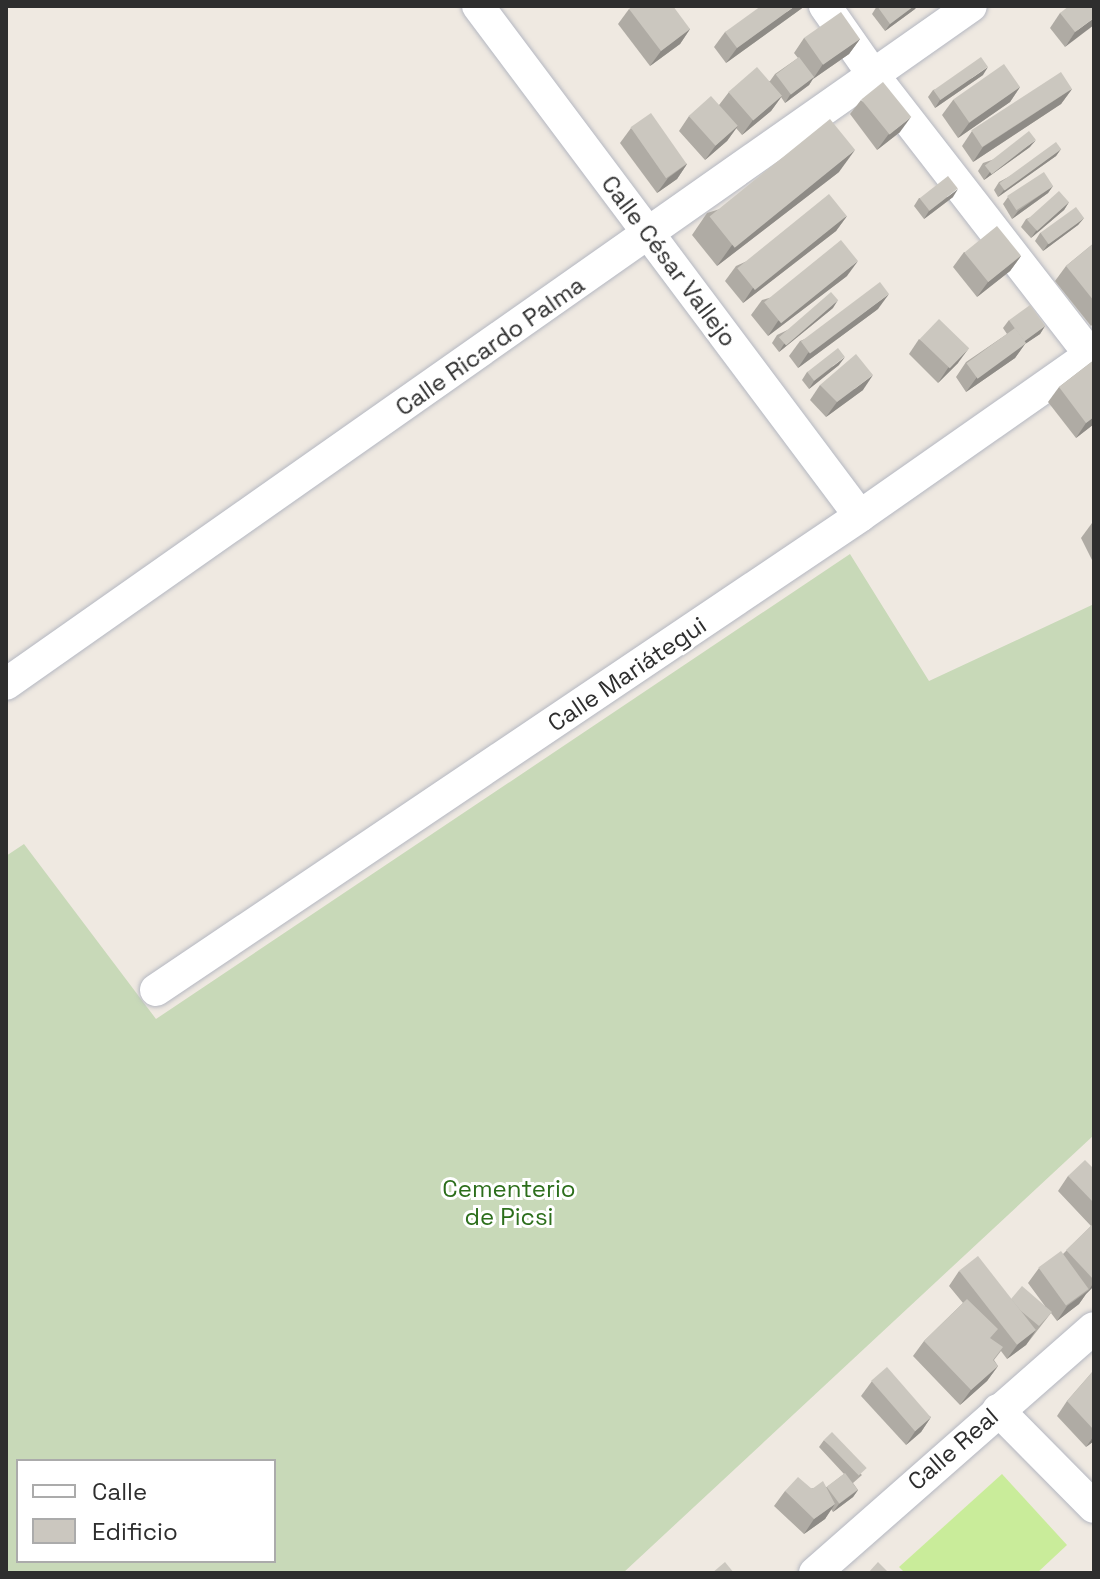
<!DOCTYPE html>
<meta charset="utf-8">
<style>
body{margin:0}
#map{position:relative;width:1100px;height:1579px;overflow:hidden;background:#efe9e1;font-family:"Space Grotesk",sans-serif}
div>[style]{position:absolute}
.cemetery>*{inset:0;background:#c8d9b8}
.pitch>*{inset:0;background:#c9ec9a}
.roads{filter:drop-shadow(0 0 2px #b4b7c1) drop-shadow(0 0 2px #b4b7c1)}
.minor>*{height:32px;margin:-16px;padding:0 16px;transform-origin:16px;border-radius:16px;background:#fff}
.wall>*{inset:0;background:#afaba4}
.shaded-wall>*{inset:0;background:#8e8b86}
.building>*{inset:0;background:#cbc7bf;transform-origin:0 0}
span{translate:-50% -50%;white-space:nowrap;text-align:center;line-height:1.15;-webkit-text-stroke:6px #fff;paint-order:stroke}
.street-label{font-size:24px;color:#2e2e2e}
.park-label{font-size:24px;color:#2c6e1b}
.frame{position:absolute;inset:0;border:8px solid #2e2e2e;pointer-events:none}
.legend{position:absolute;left:16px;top:1459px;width:260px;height:104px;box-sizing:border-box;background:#fff;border:2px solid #ababab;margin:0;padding:10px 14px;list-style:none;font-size:24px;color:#2e2e2e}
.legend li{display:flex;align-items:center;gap:16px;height:40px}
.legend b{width:40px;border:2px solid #ababab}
</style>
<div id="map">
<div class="cemetery">
<i style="clip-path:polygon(evenodd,850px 554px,929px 681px,1094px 604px,1094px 1135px,623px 1573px,6px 1573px,6px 856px,24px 844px,156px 1019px,850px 554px,18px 1461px,274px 1461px,274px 1561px,18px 1561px,18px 1461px)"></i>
</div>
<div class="pitch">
<i style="clip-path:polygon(1002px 1474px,1067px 1545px,1037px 1573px,905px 1573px,899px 1567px)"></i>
</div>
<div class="roads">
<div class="minor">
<i style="left:478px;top:6px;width:637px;rotate:53.17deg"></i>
<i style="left:825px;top:6px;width:85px;rotate:55deg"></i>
<i style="left:874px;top:76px;width:352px;rotate:52.2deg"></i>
<i style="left:6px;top:684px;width:1179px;rotate:-35.09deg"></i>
<i style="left:156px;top:990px;width:849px;rotate:-33.95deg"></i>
<i style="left:860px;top:516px;width:286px;rotate:-35deg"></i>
<i style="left:998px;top:1410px;width:136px;rotate:45.3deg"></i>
<i style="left:815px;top:1573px;width:371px;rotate:-41.3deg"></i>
</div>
</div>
<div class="wall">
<i style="clip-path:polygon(805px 6px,726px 63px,714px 47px,725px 32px)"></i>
<i style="clip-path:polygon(877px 6px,917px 6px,915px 9px,885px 31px,872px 14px)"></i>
<i style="clip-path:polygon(1094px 6px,1065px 47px,1050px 28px,1060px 13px)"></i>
<i style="clip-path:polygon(629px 9px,690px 29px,680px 44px,650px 66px,618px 24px)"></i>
<i style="clip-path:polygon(804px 38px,860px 39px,849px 54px,813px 79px,809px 85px,785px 103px,781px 97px,771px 111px,742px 135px,736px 128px,727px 141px,705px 160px,679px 131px,689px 116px,719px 105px,729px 92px,770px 81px,775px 74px,798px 58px,794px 53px)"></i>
<i style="clip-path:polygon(983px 75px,935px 108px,928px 97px,933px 90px)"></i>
<i style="clip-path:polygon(1020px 87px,1010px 102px,958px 138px,942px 115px,953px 100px)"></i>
<i style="clip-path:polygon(1072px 89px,1061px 104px,973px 162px,962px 146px,972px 131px)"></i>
<i style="clip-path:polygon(861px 100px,900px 132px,877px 150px,850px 114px)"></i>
<i style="clip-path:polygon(631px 128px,687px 164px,677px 179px,657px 193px,620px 143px)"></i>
<i style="clip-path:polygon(1030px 147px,984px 180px,978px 171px,983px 163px)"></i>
<i style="clip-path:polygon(1061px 149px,1056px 156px,998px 197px,994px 190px,999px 182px)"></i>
<i style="clip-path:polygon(839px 172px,717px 266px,692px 235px,707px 213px)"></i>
<i style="clip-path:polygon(1053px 186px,1048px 193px,1012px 219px,1003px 204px,1008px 197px)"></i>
<i style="clip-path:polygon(953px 197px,924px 219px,914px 206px,919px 198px)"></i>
<i style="clip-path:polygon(1069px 202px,1064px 210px,1031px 238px,1021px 227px,1026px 219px)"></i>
<i style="clip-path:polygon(847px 216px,836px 231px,743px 303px,725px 281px,736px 266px)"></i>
<i style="clip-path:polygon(1084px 218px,1078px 225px,1043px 251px,1035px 241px,1040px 233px)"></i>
<i style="clip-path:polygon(1094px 243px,1094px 323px,1091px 326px,1055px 281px,1066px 266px)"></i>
<i style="clip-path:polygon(964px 252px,1021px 256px,1010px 271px,977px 297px,953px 267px)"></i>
<i style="clip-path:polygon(847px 276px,768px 336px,751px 315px,762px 300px)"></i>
<i style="clip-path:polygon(833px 308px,779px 352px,772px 343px,777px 335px)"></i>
<i style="clip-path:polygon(878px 309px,798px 368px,789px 356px,800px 341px)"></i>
<i style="clip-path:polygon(1009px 320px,1045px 326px,1040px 334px,1025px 344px,1015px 358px,966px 392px,956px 377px,966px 362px,1007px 334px,1003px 328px)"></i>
<i style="clip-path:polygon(919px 339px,958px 363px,938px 383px,909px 354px)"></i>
<i style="clip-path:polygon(1094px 360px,1094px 424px,1076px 438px,1048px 402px,1059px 387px)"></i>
<i style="clip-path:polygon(839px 365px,809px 389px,802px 380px,807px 372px)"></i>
<i style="clip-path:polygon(820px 385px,863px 390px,826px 417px,810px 400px)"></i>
<i style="clip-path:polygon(1094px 522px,1094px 564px,1081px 538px,1092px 523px)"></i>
<i style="clip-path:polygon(1094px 1169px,1094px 1286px,1086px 1294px,1079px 1304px,1057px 1321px,1051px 1313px,1026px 1345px,1007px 1359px,1001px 1351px,994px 1360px,998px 1366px,987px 1381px,960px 1405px,913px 1356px,924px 1341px,963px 1303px,949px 1286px,959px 1271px,1011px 1299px,1045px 1306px,1028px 1283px,1039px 1268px,1063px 1254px,1091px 1226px,1058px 1191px,1068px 1176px)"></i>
<i style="clip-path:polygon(1094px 1370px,1094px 1441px,1086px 1447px,1057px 1416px,1067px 1401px)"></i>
<i style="clip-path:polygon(872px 1381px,931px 1417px,921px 1432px,906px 1445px,861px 1396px)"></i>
<i style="clip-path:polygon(824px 1440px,862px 1475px,853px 1483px,858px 1490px,853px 1497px,833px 1512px,831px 1509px,825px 1519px,804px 1534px,774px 1506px,785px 1491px,827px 1487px,844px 1474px,819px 1447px)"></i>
</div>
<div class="shaded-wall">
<i style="clip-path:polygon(795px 6px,805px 6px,726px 63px,737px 48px)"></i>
<i style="clip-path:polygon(914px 6px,917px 6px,915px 9px,885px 31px,890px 24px)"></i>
<i style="clip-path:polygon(1094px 18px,1094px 25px,1065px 47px,1075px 32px)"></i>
<i style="clip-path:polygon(690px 29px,680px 44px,650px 66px,661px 51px)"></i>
<i style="clip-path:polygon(860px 39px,849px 54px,813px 79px,823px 64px)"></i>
<i style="clip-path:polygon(988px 67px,983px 75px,935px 108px,940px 100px)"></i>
<i style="clip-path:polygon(814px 77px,809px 85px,785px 103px,790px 95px)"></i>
<i style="clip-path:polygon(1020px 87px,1010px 102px,958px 138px,969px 123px)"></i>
<i style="clip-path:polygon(1072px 89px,1061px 104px,973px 162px,983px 147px)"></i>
<i style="clip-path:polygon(782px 96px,771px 111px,742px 135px,753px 120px)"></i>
<i style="clip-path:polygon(911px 117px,900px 132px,877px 150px,888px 135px)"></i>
<i style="clip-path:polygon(738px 126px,727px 141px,705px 160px,716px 145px)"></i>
<i style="clip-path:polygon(1036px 140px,1030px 147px,984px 180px,990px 172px)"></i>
<i style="clip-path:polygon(1061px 149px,1056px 156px,998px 197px,1004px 190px)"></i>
<i style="clip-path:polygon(855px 150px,839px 172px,717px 266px,732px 245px)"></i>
<i style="clip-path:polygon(687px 164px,677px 179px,657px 193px,668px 178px)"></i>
<i style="clip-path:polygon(1053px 186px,1048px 193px,1012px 219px,1018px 211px)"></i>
<i style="clip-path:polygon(958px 189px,953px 197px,924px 219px,929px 211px)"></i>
<i style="clip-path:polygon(1069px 202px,1064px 210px,1031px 238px,1036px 231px)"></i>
<i style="clip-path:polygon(847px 216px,836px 231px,743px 303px,753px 288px)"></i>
<i style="clip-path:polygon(1084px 218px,1078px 225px,1043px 251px,1048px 244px)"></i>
<i style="clip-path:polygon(1021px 256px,1010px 271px,977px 297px,988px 282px)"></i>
<i style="clip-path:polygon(858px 261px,847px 276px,768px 336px,778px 321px)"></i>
<i style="clip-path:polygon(889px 294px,878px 309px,798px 368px,808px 353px)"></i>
<i style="clip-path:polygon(838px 300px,833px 308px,779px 352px,784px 344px)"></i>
<i style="clip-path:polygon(1045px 326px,1040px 334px,1025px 344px,1015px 358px,966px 392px,977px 377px)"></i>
<i style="clip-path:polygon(969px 348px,958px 363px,938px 383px,948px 368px)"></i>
<i style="clip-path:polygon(845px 357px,839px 365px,809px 389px,814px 381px)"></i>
<i style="clip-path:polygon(873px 375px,863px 390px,826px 417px,837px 402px)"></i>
<i style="clip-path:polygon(1094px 417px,1094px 424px,1076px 438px,1086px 423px)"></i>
<i style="clip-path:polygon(1094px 1282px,1094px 1286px,1086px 1294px,1079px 1304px,1057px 1321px,1067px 1306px,1089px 1290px)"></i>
<i style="clip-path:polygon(1036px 1330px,1026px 1345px,1007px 1359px,1018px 1344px)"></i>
<i style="clip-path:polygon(998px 1366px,987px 1381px,960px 1405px,971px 1390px)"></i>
<i style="clip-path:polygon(931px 1417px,921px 1432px,906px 1445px,916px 1430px)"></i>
<i style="clip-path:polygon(1094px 1436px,1094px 1441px,1086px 1447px)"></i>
<i style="clip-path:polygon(858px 1490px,853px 1497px,833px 1512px,839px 1504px)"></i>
<i style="clip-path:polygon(835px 1504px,825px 1519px,804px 1534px,814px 1519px)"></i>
</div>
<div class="building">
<i style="clip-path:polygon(633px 6px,673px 6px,690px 29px,661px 51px,629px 9px)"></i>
<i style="clip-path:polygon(761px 6px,795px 6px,737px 48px,725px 32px)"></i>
<i style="clip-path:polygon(877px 6px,914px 6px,890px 24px)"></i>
<i style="clip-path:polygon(1069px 6px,1094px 6px,1094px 18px,1075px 32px,1060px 13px)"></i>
<i style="left:841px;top:12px;width:33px;height:45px;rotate:55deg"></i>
<i style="left:799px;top:57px;width:25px;height:29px;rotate:53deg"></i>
<i style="left:981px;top:57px;width:12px;height:58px;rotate:55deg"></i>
<i style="left:1004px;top:64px;width:28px;height:62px;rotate:55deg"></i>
<i style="left:757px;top:67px;width:38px;height:38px;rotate:49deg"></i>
<i style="left:1061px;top:72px;width:20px;height:107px;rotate:57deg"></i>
<i style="left:883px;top:82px;width:45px;height:28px;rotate:51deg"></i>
<i style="left:711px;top:96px;width:40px;height:30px;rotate:48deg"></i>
<i style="left:651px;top:113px;width:62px;height:25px;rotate:55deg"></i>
<i style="left:830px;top:119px;width:40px;height:155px;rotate:51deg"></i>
<i style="left:1029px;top:131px;width:11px;height:56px;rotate:52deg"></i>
<i style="left:1056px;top:142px;width:9px;height:70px;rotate:54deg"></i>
<i style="left:1044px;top:172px;width:17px;height:44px;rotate:57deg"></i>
<i style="left:948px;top:176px;width:16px;height:36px;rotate:52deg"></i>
<i style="left:1059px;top:191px;width:15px;height:43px;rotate:48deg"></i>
<i style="left:829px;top:194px;width:28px;height:118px;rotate:51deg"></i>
<i style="left:1076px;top:207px;width:14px;height:44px;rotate:54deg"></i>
<i style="left:997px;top:226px;width:38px;height:42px;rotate:51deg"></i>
<i style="left:841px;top:240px;width:27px;height:99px;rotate:51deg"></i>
<i style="clip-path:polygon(1094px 243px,1094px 301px,1066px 266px)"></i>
<i style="left:880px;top:282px;width:15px;height:99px;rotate:53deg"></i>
<i style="left:831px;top:292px;width:11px;height:69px;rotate:49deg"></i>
<i style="left:1030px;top:305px;width:26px;height:26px;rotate:54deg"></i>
<i style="left:939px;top:319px;width:42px;height:28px;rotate:44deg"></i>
<i style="left:1015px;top:328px;width:19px;height:60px;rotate:54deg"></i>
<i style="left:838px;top:348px;width:11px;height:39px;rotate:52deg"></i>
<i style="clip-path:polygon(856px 354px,873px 375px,837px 402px,820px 385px)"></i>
<i style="clip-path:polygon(1094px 360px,1094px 417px,1086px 423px,1059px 387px)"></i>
<i style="clip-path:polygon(1085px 1160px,1094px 1169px,1094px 1203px,1068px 1176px)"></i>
<i style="clip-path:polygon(1094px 1223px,1094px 1280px,1066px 1250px)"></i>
<i style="left:1061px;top:1251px;width:47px;height:28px;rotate:54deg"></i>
<i style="left:978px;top:1256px;width:94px;height:24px;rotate:52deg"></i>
<i style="clip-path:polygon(1022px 1286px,1052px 1312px,1039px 1326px,1021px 1311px,1011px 1299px)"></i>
<i style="clip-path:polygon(967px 1299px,998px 1329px,990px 1338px,1003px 1347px,993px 1360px,998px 1366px,971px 1390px,924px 1341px)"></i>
<i style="left:887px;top:1367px;width:67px;height:21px;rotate:49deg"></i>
<i style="clip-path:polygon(1094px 1370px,1094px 1430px,1067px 1401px)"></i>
<i style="left:832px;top:1432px;width:50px;height:11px;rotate:46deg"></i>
<i style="left:845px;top:1473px;width:21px;height:23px;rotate:53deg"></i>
<i style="clip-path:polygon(798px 1477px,812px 1489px,823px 1481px,835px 1504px,814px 1519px,785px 1491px)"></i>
<i style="clip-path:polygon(725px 1562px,734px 1573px,712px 1573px)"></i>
<i style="clip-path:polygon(878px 1562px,889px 1573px,868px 1573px)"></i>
</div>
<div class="street-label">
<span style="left:669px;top:261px;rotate:53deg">Calle César Vallejo</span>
<span style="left:490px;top:346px;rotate:-35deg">Calle Ricardo Palma</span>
<span style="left:627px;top:674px;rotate:-34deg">Calle Mariátegui</span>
<span style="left:953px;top:1449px;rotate:-41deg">Calle Real</span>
</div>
<div class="park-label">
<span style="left:509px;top:1203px">Cementerio<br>de Picsi</span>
</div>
<div class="frame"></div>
<ul class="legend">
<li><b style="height:10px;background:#fff"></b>Calle</li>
<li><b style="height:22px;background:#cbc7bf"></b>Edificio</li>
</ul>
</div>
